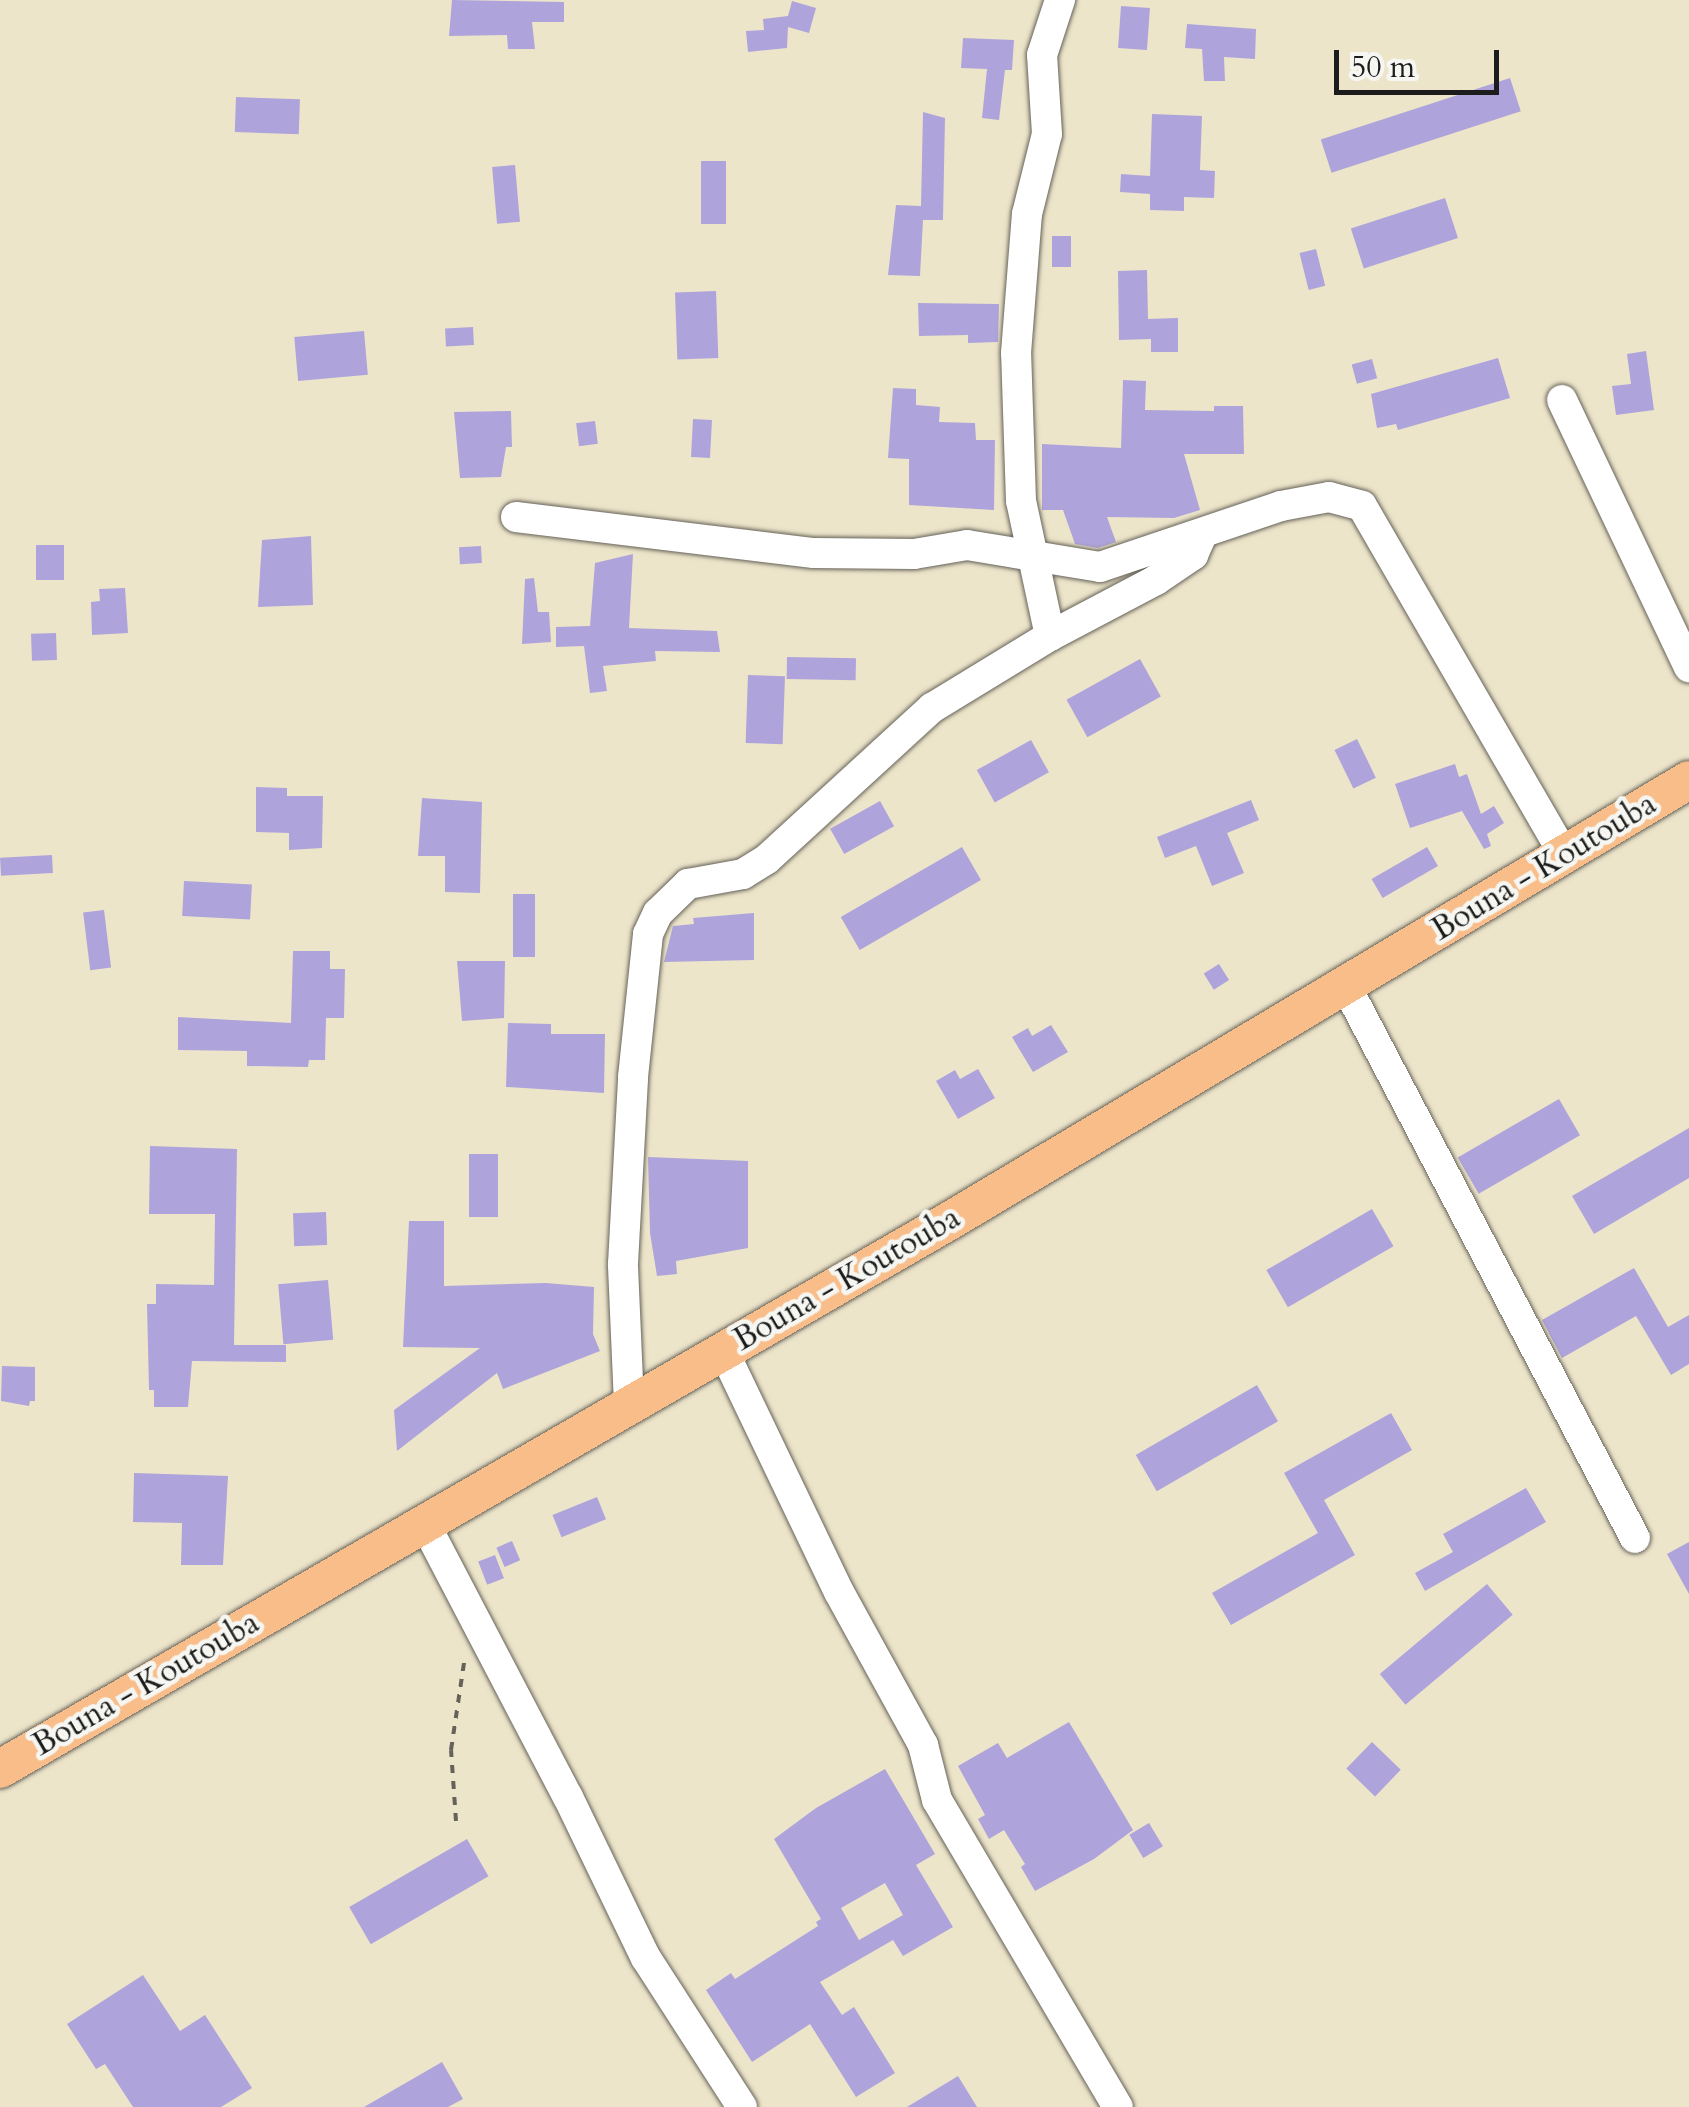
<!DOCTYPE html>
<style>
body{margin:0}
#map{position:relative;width:1689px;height:2107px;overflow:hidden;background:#ede5ca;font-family:Cardo,serif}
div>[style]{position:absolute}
.building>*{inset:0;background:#aea4db;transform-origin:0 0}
.path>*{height:4px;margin-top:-2px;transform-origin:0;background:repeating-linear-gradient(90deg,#656259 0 8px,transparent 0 16px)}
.roads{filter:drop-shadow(0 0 2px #656259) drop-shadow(0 0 2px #656259)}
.minor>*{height:30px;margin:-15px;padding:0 15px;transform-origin:15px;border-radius:15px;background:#fff}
.major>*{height:38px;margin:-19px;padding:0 19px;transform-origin:19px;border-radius:19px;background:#f8bd89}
span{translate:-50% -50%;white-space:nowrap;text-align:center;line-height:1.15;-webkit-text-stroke:9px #f6f6f2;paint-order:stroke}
.street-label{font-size:32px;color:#1c1c1c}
.scale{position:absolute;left:1334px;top:50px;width:165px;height:45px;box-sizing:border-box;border:5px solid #1c1c1c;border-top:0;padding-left:12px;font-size:30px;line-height:35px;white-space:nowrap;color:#1c1c1c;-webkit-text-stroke:8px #f6f6f2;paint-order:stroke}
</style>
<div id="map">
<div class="building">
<i style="clip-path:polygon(452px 0,564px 2px,564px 22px,532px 22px,535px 49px,508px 49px,507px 35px,449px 36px)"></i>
<i style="clip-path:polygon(792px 1px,816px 8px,809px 33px,788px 27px,787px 48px,748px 52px,746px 31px,764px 30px,763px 19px,788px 16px)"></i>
<i style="left:1121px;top:6px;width:29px;height:42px;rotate:4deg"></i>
<i style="clip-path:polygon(1187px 24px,1256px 29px,1255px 59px,1224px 57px,1225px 81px,1204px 81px,1202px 49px,1185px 48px)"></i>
<i style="clip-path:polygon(963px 38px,1014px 40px,1012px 70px,1005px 70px,999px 120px,982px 118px,987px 69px,961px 68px)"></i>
<i style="left:1510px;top:78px;width:35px;height:199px;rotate:72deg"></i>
<i style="left:236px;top:97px;width:64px;height:35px;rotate:2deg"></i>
<i style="clip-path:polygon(923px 112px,945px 118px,943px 220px,923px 220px,920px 276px,888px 275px,896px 205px,921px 206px)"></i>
<i style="clip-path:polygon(1152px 114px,1202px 116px,1200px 170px,1215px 171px,1214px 198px,1184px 197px,1184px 211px,1150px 210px,1150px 194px,1120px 192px,1121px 174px,1150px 176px)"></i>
<i style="left:701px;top:161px;width:25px;height:63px"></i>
<i style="left:515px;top:165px;width:57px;height:23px;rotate:85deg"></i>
<i style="left:1445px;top:198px;width:42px;height:99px;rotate:72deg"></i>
<i style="left:1052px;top:236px;width:19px;height:31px"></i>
<i style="left:1316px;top:249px;width:38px;height:17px;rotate:76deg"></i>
<i style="clip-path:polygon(1147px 270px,1148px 319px,1178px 318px,1178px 352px,1151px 352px,1151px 339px,1119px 340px,1118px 271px)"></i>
<i style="left:716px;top:291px;width:67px;height:41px;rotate:88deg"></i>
<i style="clip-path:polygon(918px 303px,999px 304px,998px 342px,968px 343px,968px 335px,919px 336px)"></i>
<i style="left:473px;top:327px;width:18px;height:28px;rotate:87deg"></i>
<i style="left:364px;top:331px;width:44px;height:70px;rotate:85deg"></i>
<i style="clip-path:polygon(1646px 351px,1654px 410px,1616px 415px,1612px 386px,1631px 384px,1627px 354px)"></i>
<i style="clip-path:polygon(1498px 358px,1510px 398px,1398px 430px,1396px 424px,1377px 428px,1371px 394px)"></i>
<i style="left:1372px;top:359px;width:20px;height:21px;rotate:75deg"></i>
<i style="clip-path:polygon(1123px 380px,1146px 381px,1145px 410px,1214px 411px,1214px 406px,1243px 406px,1244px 454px,1184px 454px,1200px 510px,1174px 518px,1107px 517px,1116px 542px,1098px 548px,1075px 544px,1063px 510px,1042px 510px,1042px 444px,1121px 448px)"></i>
<i style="clip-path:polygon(893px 388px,916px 389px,916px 405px,940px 407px,939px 422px,975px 423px,976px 440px,995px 440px,994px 510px,909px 505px,909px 459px,888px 458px)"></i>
<i style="clip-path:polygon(511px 411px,512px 447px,506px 447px,501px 477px,460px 478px,454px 412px)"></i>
<i style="left:693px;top:419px;width:19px;height:38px;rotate:3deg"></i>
<i style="left:595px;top:421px;width:23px;height:19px;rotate:83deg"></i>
<i style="clip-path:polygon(311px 536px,313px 605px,258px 607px,262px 540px)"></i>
<i style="left:36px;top:545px;width:28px;height:35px"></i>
<i style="left:481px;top:546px;width:17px;height:22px;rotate:87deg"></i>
<i style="clip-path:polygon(633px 554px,629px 628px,717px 631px,720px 652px,655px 651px,656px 661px,603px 666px,607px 691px,590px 693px,584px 646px,556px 647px,556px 627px,590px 626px,595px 563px)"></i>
<i style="clip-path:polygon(534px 578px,538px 612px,549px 612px,551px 642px,522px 644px,525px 579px)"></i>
<i style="clip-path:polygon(125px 588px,128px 633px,92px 635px,91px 602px,100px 601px,99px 589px)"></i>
<i style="left:56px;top:633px;width:27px;height:25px;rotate:88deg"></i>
<i style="left:787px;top:657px;width:69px;height:22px;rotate:1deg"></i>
<i style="left:1140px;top:659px;width:43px;height:84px;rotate:61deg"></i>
<i style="left:748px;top:675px;width:37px;height:68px;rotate:2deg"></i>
<i style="left:1357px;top:739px;width:43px;height:25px;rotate:64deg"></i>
<i style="left:1031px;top:740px;width:37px;height:62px;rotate:61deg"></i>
<i style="clip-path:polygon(1455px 764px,1459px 777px,1467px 774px,1481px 814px,1494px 806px,1504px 823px,1487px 834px,1491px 846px,1484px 849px,1462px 811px,1410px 828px,1395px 784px)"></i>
<i style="clip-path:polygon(256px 787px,287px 788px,287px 796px,323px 796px,322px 848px,289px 850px,289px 833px,256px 832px)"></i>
<i style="clip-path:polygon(422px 798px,482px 802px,480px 893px,445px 892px,445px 856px,418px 856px)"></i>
<i style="clip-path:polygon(1251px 800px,1259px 820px,1227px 833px,1244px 873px,1212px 886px,1196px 846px,1165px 858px,1157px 837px)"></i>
<i style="left:880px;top:801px;width:29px;height:57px;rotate:61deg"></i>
<i style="left:962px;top:847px;width:38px;height:140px;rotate:60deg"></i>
<i style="left:1427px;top:847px;width:22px;height:64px;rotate:60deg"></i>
<i style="left:52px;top:855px;width:18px;height:52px;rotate:87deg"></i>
<i style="left:184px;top:881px;width:68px;height:35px;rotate:3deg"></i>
<i style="left:513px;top:894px;width:22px;height:63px"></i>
<i style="left:104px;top:910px;width:58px;height:21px;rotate:83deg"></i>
<i style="clip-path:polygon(754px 913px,754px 960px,664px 962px,673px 926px,694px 924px,693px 918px)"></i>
<i style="clip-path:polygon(293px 951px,330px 951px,330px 969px,345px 969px,344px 1018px,326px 1018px,325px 1060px,309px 1060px,308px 1067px,247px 1066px,247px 1051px,178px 1050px,178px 1017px,291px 1023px)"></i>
<i style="clip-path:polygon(457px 961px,505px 961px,504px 1018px,462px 1021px)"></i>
<i style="left:1219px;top:964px;width:19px;height:18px;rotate:58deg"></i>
<i style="clip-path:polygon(508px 1023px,551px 1024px,551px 1034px,605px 1034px,604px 1093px,506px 1087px)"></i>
<i style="clip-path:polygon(1051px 1025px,1068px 1052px,1033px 1072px,1012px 1037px,1028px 1028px,1032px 1036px)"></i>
<i style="clip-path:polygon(978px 1069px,995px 1098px,958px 1119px,936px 1081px,955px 1070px,960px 1079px)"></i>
<i style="left:1559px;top:1099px;width:42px;height:117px;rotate:60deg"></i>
<i style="clip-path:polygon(1689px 1128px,1689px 1178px,1594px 1234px,1572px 1196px)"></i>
<i style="clip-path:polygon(150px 1146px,237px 1149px,234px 1345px,286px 1345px,286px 1362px,192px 1361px,188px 1407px,154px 1407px,154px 1390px,149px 1390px,147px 1304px,156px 1304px,156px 1284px,214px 1285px,215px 1214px,149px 1214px)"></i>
<i style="left:469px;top:1154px;width:29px;height:63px"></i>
<i style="clip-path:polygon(648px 1157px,748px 1161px,748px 1248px,676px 1261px,677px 1274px,657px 1276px,650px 1233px)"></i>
<i style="left:1372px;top:1209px;width:43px;height:122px;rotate:60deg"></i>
<i style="left:326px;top:1212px;width:33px;height:33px;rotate:88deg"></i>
<i style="clip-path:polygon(409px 1221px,444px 1221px,444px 1286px,546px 1283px,594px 1287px,593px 1334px,600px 1351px,503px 1389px,497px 1373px,397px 1451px,394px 1410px,480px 1348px,403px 1347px)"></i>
<i style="clip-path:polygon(1634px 1268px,1668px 1327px,1689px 1315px,1689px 1364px,1671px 1375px,1636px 1316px,1562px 1358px,1542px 1320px)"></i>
<i style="left:328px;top:1280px;width:60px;height:50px;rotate:85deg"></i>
<i style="clip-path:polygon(2px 1366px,35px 1367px,35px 1401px,30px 1401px,29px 1406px,1px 1401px)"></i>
<i style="left:1257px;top:1385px;width:42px;height:140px;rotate:60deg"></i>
<i style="clip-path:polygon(1391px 1413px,1412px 1450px,1324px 1500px,1355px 1555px,1231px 1625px,1212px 1593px,1318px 1533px,1284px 1473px)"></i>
<i style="clip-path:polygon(134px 1473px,228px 1476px,223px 1565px,181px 1565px,182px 1523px,133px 1522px)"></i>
<i style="clip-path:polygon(1526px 1488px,1546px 1522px,1425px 1591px,1415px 1573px,1453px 1552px,1443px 1534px)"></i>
<i style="left:597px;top:1497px;width:24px;height:48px;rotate:68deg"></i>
<i style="left:512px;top:1541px;width:21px;height:17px;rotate:67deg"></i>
<i style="clip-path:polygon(1689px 1542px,1689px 1594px,1667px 1554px)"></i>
<i style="left:495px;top:1555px;width:25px;height:18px;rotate:69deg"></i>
<i style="left:1487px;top:1584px;width:40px;height:140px;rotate:50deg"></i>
<i style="clip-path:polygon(1069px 1722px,1133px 1830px,1094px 1859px,1035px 1891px,1021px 1867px,1025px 1864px,1004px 1830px,989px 1839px,978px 1819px,985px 1815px,958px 1766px,998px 1743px,1007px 1758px)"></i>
<i style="left:1372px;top:1742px;width:40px;height:37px;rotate:44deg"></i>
<i style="clip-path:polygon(evenodd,885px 1769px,935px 1854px,916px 1865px,953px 1927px,903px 1956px,893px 1940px,820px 1982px,842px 2015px,854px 2007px,895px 2073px,856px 2097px,810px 2024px,752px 2062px,706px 1990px,731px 1973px,735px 1979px,818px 1926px,816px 1922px,821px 1919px,774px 1839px,816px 1808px,885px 1769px,885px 1883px,903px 1915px,859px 1940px,841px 1908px,885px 1883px)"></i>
<i style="left:1149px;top:1823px;width:27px;height:23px;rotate:59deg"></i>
<i style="left:467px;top:1839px;width:43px;height:136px;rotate:60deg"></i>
<i style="clip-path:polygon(143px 1975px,180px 2031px,205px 2015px,252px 2088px,221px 2107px,133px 2107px,105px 2064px,96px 2069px,67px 2024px)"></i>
<i style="clip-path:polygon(442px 2062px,463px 2099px,448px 2107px,364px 2107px)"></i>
<i style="clip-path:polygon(958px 2076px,977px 2107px,907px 2107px)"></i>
</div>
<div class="path">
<i style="left:456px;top:1821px;width:71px;rotate:-94deg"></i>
<i style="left:451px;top:1750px;width:95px;rotate:-81.5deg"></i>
</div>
<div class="roads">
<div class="minor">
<i style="left:1562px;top:400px;width:296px;rotate:64.6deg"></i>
<i style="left:516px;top:517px;width:300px;rotate:6.9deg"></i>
<i style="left:814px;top:553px;width:100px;rotate:0.6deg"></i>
<i style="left:914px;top:554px;width:54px;rotate:-9.6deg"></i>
<i style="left:967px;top:545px;width:135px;rotate:9.4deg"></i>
<i style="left:1100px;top:567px;width:191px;rotate:-18.6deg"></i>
<i style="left:1281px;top:506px;width:49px;rotate:-10.6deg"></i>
<i style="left:1329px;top:497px;width:34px;rotate:15deg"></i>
<i style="left:1362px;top:506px;width:403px;rotate:59.9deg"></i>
<i style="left:1050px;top:636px;width:138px;rotate:-102.1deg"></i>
<i style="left:1021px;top:501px;width:148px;rotate:-91.9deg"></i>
<i style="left:1016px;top:353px;width:139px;rotate:-85.5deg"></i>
<i style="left:1027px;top:214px;width:82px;rotate:-76deg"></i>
<i style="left:1047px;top:134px;width:79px;rotate:-93.6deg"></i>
<i style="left:1042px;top:55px;width:58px;rotate:-71.9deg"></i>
<i style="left:1346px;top:986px;width:623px;rotate:62.37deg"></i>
<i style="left:723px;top:1350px;width:268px;rotate:64.4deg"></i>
<i style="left:839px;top:1592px;width:175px;rotate:61.2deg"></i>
<i style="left:923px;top:1745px;width:57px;rotate:75.7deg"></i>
<i style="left:937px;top:1800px;width:356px;rotate:59.5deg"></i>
<i style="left:629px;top:1404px;width:140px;rotate:-92.5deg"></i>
<i style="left:623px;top:1264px;width:187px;rotate:-86.9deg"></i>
<i style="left:633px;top:1077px;width:144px;rotate:-84deg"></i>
<i style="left:648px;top:934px;width:23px;rotate:-65deg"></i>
<i style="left:658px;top:913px;width:42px;rotate:-44deg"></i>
<i style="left:688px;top:884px;width:56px;rotate:-10.3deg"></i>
<i style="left:743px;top:874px;width:28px;rotate:-32deg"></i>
<i style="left:767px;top:859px;width:224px;rotate:-42.5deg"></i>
<i style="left:932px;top:708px;width:138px;rotate:-31.4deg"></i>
<i style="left:1050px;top:636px;width:120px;rotate:-27.8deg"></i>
<i style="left:1156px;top:580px;width:45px;rotate:-34deg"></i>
<i style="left:1193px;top:555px;width:22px;rotate:-66deg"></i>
<i style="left:424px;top:1522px;width:310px;rotate:62.4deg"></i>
<i style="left:568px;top:1797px;width:179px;rotate:64.2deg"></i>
<i style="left:646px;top:1958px;width:177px;rotate:57.2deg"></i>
</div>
<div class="major">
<i style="left:0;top:1769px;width:1104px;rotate:-30deg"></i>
<i style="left:956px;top:1217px;width:853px;rotate:-30.8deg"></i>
</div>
</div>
<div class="street-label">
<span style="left:1544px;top:867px;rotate:-31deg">Bouna - Koutouba</span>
<span style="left:847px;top:1279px;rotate:-30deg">Bouna - Koutouba</span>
<span style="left:146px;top:1684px;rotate:-30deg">Bouna - Koutouba</span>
</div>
<div class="scale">50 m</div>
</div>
